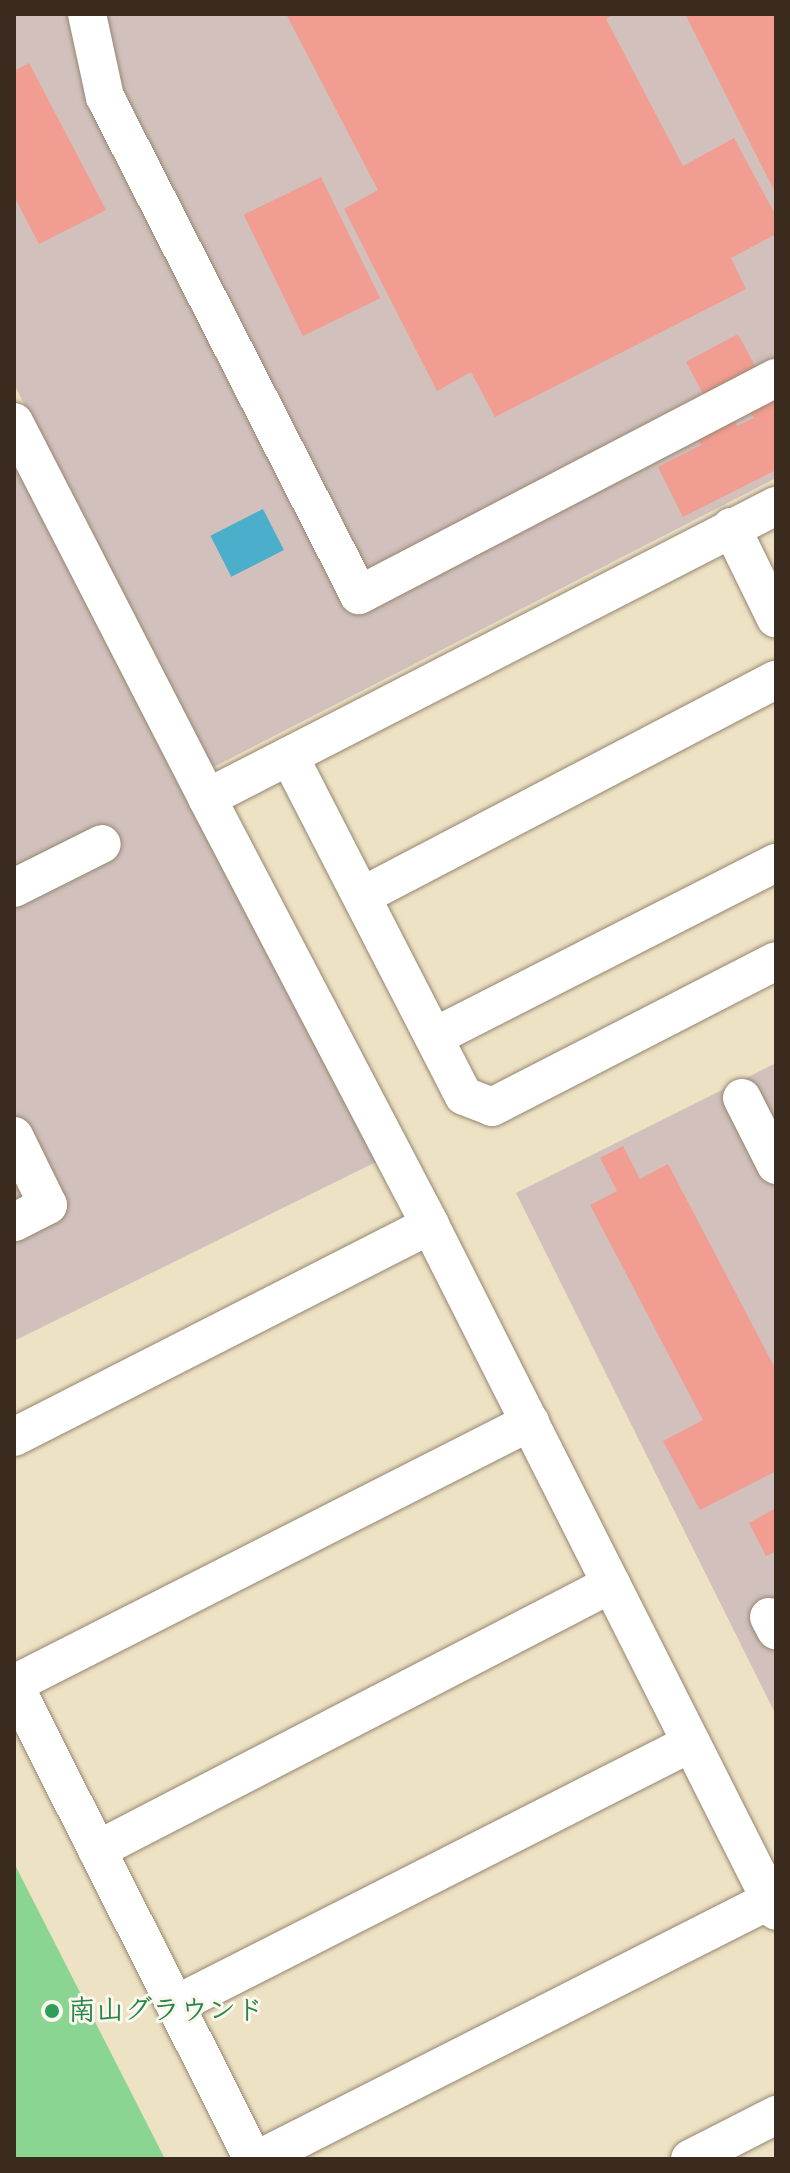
<!DOCTYPE html>
<meta charset="utf-8">
<style>
body{margin:0}
#map{position:relative;width:790px;height:2173px;overflow:hidden;background:#eee2c4;font-family:Pangolin,"Klee One",sans-serif}
div>[style]{position:absolute}
.industrial>*{inset:0;background:#d1c0bc}
.green>*{inset:0;background:#8ad592}
.water>*{inset:0;background:#4baeca;transform-origin:0 0}
.building>*{inset:0;background:#f19d91;transform-origin:0 0}
.roads{filter:drop-shadow(0 0 2px #948671) drop-shadow(0 0 2px #948671)}
.minor>*{height:38px;margin:-19px;padding:0 19px;transform-origin:19px;border-radius:19px;background:#fff}
.dots>*{width:22px;height:22px;translate:-50% -50%;box-sizing:border-box;border:4px solid #fbf7ec;border-radius:50%}
span{translate:-50% -50%;white-space:nowrap;text-align:center;line-height:1.15;-webkit-text-stroke:6px #fbf7ec;paint-order:stroke}
.leisure-label{font-size:28px;color:#27864d;font-weight:700}
.left{translate:0 -50%;text-align:left}
.frame{position:absolute;inset:0;border:16px solid #3b2a1e;pointer-events:none}
</style>
<div id="map">
<div class="industrial">
<i style="clip-path:polygon(14px 14px,776px 14px,776px 478px,208px 770px,14px 384px)"></i>
<i style="clip-path:polygon(14px 444px,378px 1161px,14px 1341px)"></i>
<i style="clip-path:polygon(776px 1063px,776px 1715px,516px 1193px)"></i>
</div>
<div class="green">
<i style="clip-path:polygon(14px 1863px,165px 2159px,14px 2159px)"></i>
</div>
<div class="water">
<i style="left:263px;top:509px;width:46px;height:59px;rotate:63deg"></i>
</div>
<div class="building">
<i style="clip-path:polygon(286px 14px,614px 14px,606px 19px,683px 166px,734px 138px,776px 216px,776px 234px,731px 258px,746px 289px,495px 417px,471px 372px,437px 391px,344px 209px,378px 190px)"></i>
<i style="clip-path:polygon(685px 14px,776px 14px,776px 194px)"></i>
<i style="clip-path:polygon(29px 63px,106px 210px,39px 244px,14px 196px,14px 71px)"></i>
<i style="left:321px;top:177px;width:135px;height:86px;rotate:64deg"></i>
<i style="left:738px;top:334px;width:43px;height:59px;rotate:62deg"></i>
<i style="clip-path:polygon(776px 390px,776px 470px,683px 517px,658px 467px,701px 445px,694px 432px,731px 413px,737px 426px,754px 418px,747px 405px)"></i>
<i style="clip-path:polygon(623px 1146px,640px 1179px,668px 1164px,776px 1370px,776px 1471px,700px 1510px,663px 1441px,703px 1420px,590px 1205px,617px 1191px,600px 1158px)"></i>
<i style="clip-path:polygon(776px 1508px,776px 1551px,766px 1556px,749px 1523px)"></i>
</div>
<div class="roads">
<div class="minor">
<i style="left:87px;top:14px;width:85px;rotate:77.8deg"></i>
<i style="left:105px;top:97px;width:559px;rotate:62.98deg"></i>
<i style="left:359px;top:595px;width:470px;rotate:-27.5deg"></i>
<i style="left:14px;top:422px;width:423px;rotate:62.8deg"></i>
<i style="left:207px;top:798px;width:640px;rotate:-27.17deg"></i>
<i style="left:731px;top:527px;width:102px;rotate:63.9deg"></i>
<i style="left:289px;top:756px;width:382px;rotate:62.8deg"></i>
<i style="left:464px;top:1096px;width:30px;rotate:21deg"></i>
<i style="left:492px;top:1107px;width:319px;rotate:-27.2deg"></i>
<i style="left:207px;top:798px;width:482px;rotate:62.4deg"></i>
<i style="left:430px;top:1225px;width:768px;rotate:63.23deg"></i>
<i style="left:14px;top:888px;width:98px;rotate:-26.6deg"></i>
<i style="left:362px;top:896px;width:467px;rotate:-27.6deg"></i>
<i style="left:434px;top:1037px;width:384px;rotate:-27deg"></i>
<i style="left:742px;top:1098px;width:75px;rotate:63.1deg"></i>
<i style="left:14px;top:1136px;width:77px;rotate:63.8deg"></i>
<i style="left:48px;top:1205px;width:38px;rotate:153deg"></i>
<i style="left:14px;top:1437px;width:467px;rotate:-27deg"></i>
<i style="left:769px;top:1617px;width:15px;rotate:62deg"></i>
<i style="left:14px;top:1684px;width:579px;rotate:-26.92deg"></i>
<i style="left:14px;top:1685px;width:531px;rotate:63.24deg"></i>
<i style="left:97px;top:1850px;width:579px;rotate:-27.36deg"></i>
<i style="left:175px;top:2005px;width:579px;rotate:-26.92deg"></i>
<i style="left:259px;top:2159px;width:573px;rotate:-26.88deg"></i>
<i style="left:690px;top:2159px;width:97px;rotate:-27.1deg"></i>
</div>
</div>
<div class="dots">
<i style="left:52px;top:2011px;background:#2e9e5b"></i>
</div>
<div class="leisure-label">
<span class="left" style="left:68px;top:2011px">南山グラウンド</span>
</div>
<div class="frame"></div>
</div>
